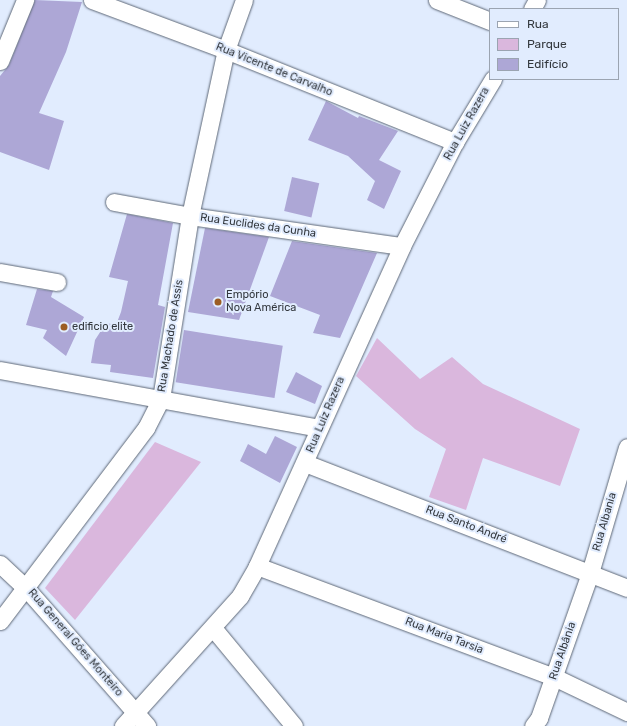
<!DOCTYPE html>
<meta charset="utf-8">
<style>
body{margin:0}
#map{position:relative;width:627px;height:726px;overflow:hidden;background:#e1ecfe;font-family:Rubik,sans-serif}
div>[style]{position:absolute}
.green>*{inset:0;background:#dab7dd}
.building>*{inset:0;background:#ada7d6;transform-origin:0 0}
.roads{filter:drop-shadow(0 0 1px #5e6877) drop-shadow(0 0 1px #5e6877)}
.minor>*{height:17px;margin:-8.5px;padding:0 8.5px;transform-origin:8.5px;border-radius:8.5px;background:#fff}
.dots>*{width:11px;height:11px;translate:-50% -50%;box-sizing:border-box;border:2px solid #e1ecfe;border-radius:50%}
span{translate:-50% -50%;white-space:nowrap;text-align:center;line-height:1.15;-webkit-text-stroke:4px #e1ecfe;paint-order:stroke}
.street-label{font-size:11px;color:#33383e}
.poi-label{font-size:11px;color:#33383e}
.left{translate:0 -50%;text-align:left}
.legend{position:absolute;left:489px;top:8px;width:130px;height:72px;box-sizing:border-box;background:#e1ecfe;border:1px solid #9ba4b1;margin:0;padding:5px 7px;list-style:none;font-size:12px;color:#33383e}
.legend li{display:flex;align-items:center;gap:8px;height:20px}
.legend b{width:20px;border:1px solid #9ba4b1}
</style>
<div id="map">
<div class="green">
<i style="clip-path:polygon(377px 338px,420px 379px,452px 357px,483px 384px,580px 429px,560px 486px,483px 458px,466px 510px,429px 497px,446px 449px,415px 429px,356px 376px)"></i>
<i style="clip-path:polygon(155px 442px,201px 462px,75px 620px,45px 588px)"></i>
</div>
<div class="building">
<i style="clip-path:polygon(35px 0,82px 2px,66px 52px,39px 113px,64px 121px,49px 170px,0 152px,0 76px,9px 65px)"></i>
<i style="clip-path:polygon(326px 101px,358px 118px,359px 116px,398px 131px,379px 160px,401px 171px,384px 209px,367px 200px,375px 181px,348px 156px,308px 140px)"></i>
<i style="left:292px;top:177px;width:28px;height:35px;rotate:13deg"></i>
<i style="clip-path:polygon(127px 214px,173px 223px,158px 305px,165px 307px,153px 378px,110px 372px,111px 365px,91px 363px,95px 340px,106px 323px,116px 325px,121px 312px,128px 281px,109px 277px)"></i>
<i style="clip-path:polygon(205px 228px,269px 237px,239px 320px,188px 312px)"></i>
<i style="clip-path:polygon(292px 241px,377px 253px,340px 338px,313px 333px,320px 315px,270px 296px)"></i>
<i style="clip-path:polygon(37px 289px,53px 291px,51px 297px,84px 317px,66px 356px,43px 338px,47px 330px,26px 325px)"></i>
<i style="left:184px;top:330px;width:100px;height:53px;rotate:9deg"></i>
<i style="clip-path:polygon(296px 372px,322px 386px,315px 404px,286px 392px)"></i>
<i style="clip-path:polygon(275px 436px,297px 447px,280px 483px,240px 461px,248px 444px,266px 454px)"></i>
</div>
<div class="roads">
<div class="minor">
<i style="left:92px;top:0;width:143px;rotate:20.5deg"></i>
<i style="left:226px;top:50px;width:247px;rotate:21.9deg"></i>
<i style="left:437px;top:0;width:57px;rotate:21.6deg"></i>
<i style="left:532px;top:9px;width:10px;rotate:-61deg"></i>
<i style="left:0;top:61px;width:66px;rotate:-67.7deg"></i>
<i style="left:114px;top:202px;width:77px;rotate:10.4deg"></i>
<i style="left:190px;top:216px;width:214px;rotate:8.1deg"></i>
<i style="left:0;top:272px;width:58px;rotate:10deg"></i>
<i style="left:0;top:370px;width:324px;rotate:10.3deg"></i>
<i style="left:305px;top:463px;width:345px;rotate:21.2deg"></i>
<i style="left:0;top:564px;width:34px;rotate:43deg"></i>
<i style="left:25px;top:587px;width:185px;rotate:48.7deg"></i>
<i style="left:257px;top:566px;width:317px;rotate:20.5deg"></i>
<i style="left:554px;top:677px;width:81px;rotate:25.6deg"></i>
<i style="left:0;top:621px;width:242px;rotate:-52.9deg"></i>
<i style="left:146px;top:428px;width:33px;rotate:-63deg"></i>
<i style="left:161px;top:399px;width:185px;rotate:-81deg"></i>
<i style="left:190px;top:216px;width:170px;rotate:-77.8deg"></i>
<i style="left:226px;top:50px;width:53px;rotate:-70.2deg"></i>
<i style="left:213px;top:628px;width:127px;rotate:50.4deg"></i>
<i style="left:123px;top:726px;width:175px;rotate:-48deg"></i>
<i style="left:240px;top:596px;width:34px;rotate:-60deg"></i>
<i style="left:257px;top:566px;width:351px;rotate:-65.6deg"></i>
<i style="left:402px;top:246px;width:117px;rotate:-63deg"></i>
<i style="left:455px;top:142px;width:74px;rotate:-58.9deg"></i>
<i style="left:533px;top:726px;width:10px;rotate:-53deg"></i>
<i style="left:539px;top:718px;width:154px;rotate:-70.6deg"></i>
<i style="left:590px;top:573px;width:131px;rotate:-73.6deg"></i>
</div>
</div>
<div class="dots">
<i style="left:218px;top:302px;background:#9c5e24"></i>
<i style="left:64px;top:327px;background:#9c5e24"></i>
</div>
<div class="street-label">
<span style="left:274px;top:70px;rotate:22deg">Rua Vicente de Carvalho</span>
<span style="left:467px;top:124px;rotate:-61deg">Rua Luiz Razera</span>
<span style="left:258px;top:226px;rotate:8deg">Rua Euclides da Cunha</span>
<span style="left:171px;top:336px;rotate:-81deg">Rua Machado de Assis</span>
<span style="left:326px;top:415px;rotate:-67deg">Rua Luiz Razera</span>
<span style="left:605px;top:522px;rotate:-74deg">Rua Albania</span>
<span style="left:466px;top:525px;rotate:21deg">Rua Santo André</span>
<span style="left:444px;top:636px;rotate:21deg">Rua Maria Tarsia</span>
<span style="left:75px;top:643px;rotate:49deg">Rua General Góes Monteiro</span>
<span style="left:563px;top:651px;rotate:-71deg">Rua Albânia</span>
</div>
<div class="poi-label">
<span class="left" style="left:226px;top:302px">Empório<br>Nova América</span>
<span class="left" style="left:72px;top:327px">edificio elite</span>
</div>
<ul class="legend">
<li><b style="height:5px;background:#fff"></b>Rua</li>
<li><b style="height:11px;background:#dab7dd"></b>Parque</li>
<li><b style="height:11px;background:#ada7d6"></b>Edifício</li>
</ul>
</div>
